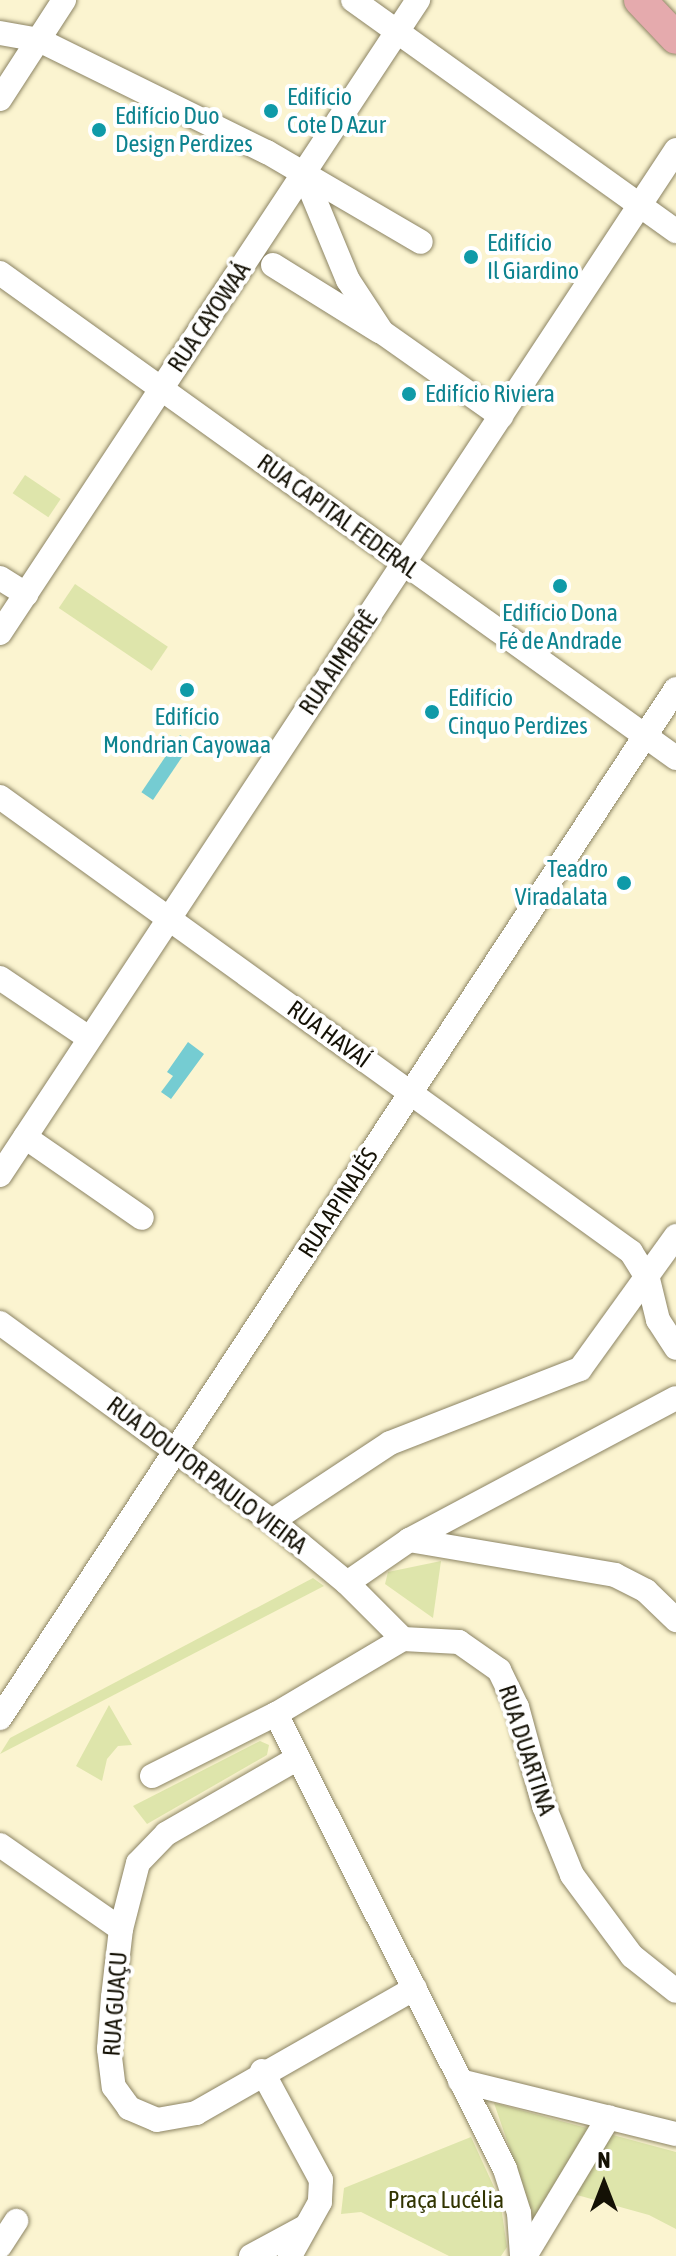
<!DOCTYPE html>
<meta charset="utf-8">
<style>
body{margin:0}
#map{position:relative;width:676px;height:2256px;overflow:hidden;background:#fbf4d0;font-family:"Asap Condensed",sans-serif}
div>[style]{position:absolute}
.green>*{inset:0;background:#dee5ab;transform-origin:0 0}
.water>*{inset:0;background:#75ccd2;transform-origin:0 0}
.roads{filter:drop-shadow(0 0 2px #8c8464) drop-shadow(0 0 2px #8c8464)}
.minor>*{height:24px;margin:-12px;padding:0 12px;transform-origin:12px;border-radius:12px;background:#fff}
.major>*{height:32px;margin:-16px;padding:0 16px;transform-origin:16px;border-radius:16px;background:#e5aaad}
.dots>*{width:22px;height:22px;translate:-50% -50%;box-sizing:border-box;border:4px solid #fff;border-radius:50%}
span{translate:-50% -50%;white-space:nowrap;text-align:center;line-height:1.15;-webkit-text-stroke:8px #fff;paint-order:stroke}
.culture-label{font-size:24px;color:#0d838f}
.left{translate:0 -50%;text-align:left}
.right{translate:-100% -50%;text-align:right}
.street-label{font-size:24px;color:#141105}
.park-label{font-size:24px;color:#313401}
.north{position:absolute;left:564px;top:2144px;width:80px;height:80px;-webkit-text-stroke:6px #fff;paint-order:stroke;rotate:0deg;font-size:22px;font-weight:700;line-height:32px;text-align:center;color:#141105}
.north::after{content:'';display:block;margin:auto;width:28px;height:36px;background:#141105;clip-path:polygon(50% 0,100% 100%,50% 72%,0 100%)}
</style>
<div id="map">
<div class="green">
<i style="left:25px;top:475px;width:43px;height:22px;rotate:34deg"></i>
<i style="left:75px;top:584px;width:112px;height:29px;rotate:34deg"></i>
<i style="clip-path:polygon(441px 1561px,433px 1618px,385px 1584px,388px 1572px)"></i>
<i style="clip-path:polygon(313px 1578px,324px 1586px,0 1754px,10px 1738px)"></i>
<i style="clip-path:polygon(109px 1705px,132px 1745px,118px 1746px,107px 1759px,102px 1781px,76px 1766px)"></i>
<i style="clip-path:polygon(260px 1741px,269px 1745px,267px 1755px,147px 1824px,133px 1806px)"></i>
<i style="clip-path:polygon(494px 2103px,676px 2152px,676px 2229px,649px 2215px,577px 2195px,543px 2245px)"></i>
<i style="clip-path:polygon(471px 2137px,500px 2200px,507px 2247px,501px 2256px,449px 2256px,361px 2212px,341px 2214px,344px 2188px)"></i>
</div>
<div class="water">
<i style="left:180px;top:735px;width:14px;height:69px;rotate:34deg"></i>
<i style="clip-path:polygon(188px 1042px,204px 1054px,171px 1099px,161px 1092px,173px 1076px,167px 1072px)"></i>
</div>
<div class="roads">
<div class="minor">
<i style="left:353px;top:0;width:397px;rotate:35.6deg"></i>
<i style="left:0;top:33px;width:40px;rotate:10deg"></i>
<i style="left:39px;top:40px;width:254px;rotate:26.2deg"></i>
<i style="left:267px;top:152px;width:178px;rotate:30.3deg"></i>
<i style="left:0;top:99px;width:118px;rotate:-57.1deg"></i>
<i style="left:304px;top:174px;width:115px;rotate:67.5deg"></i>
<i style="left:348px;top:280px;width:62px;rotate:56.8deg"></i>
<i style="left:382px;top:332px;width:146px;rotate:35.2deg"></i>
<i style="left:273px;top:265px;width:125px;rotate:31.9deg"></i>
<i style="left:0;top:273px;width:832px;rotate:35.66deg"></i>
<i style="left:0;top:578px;width:31px;rotate:32deg"></i>
<i style="left:0;top:633px;width:759px;rotate:-56.56deg"></i>
<i style="left:0;top:797px;width:778px;rotate:35.79deg"></i>
<i style="left:631px;top:1252px;width:32px;rotate:58deg"></i>
<i style="left:648px;top:1279px;width:42px;rotate:76.3deg"></i>
<i style="left:658px;top:1320px;width:33px;rotate:57deg"></i>
<i style="left:0;top:978px;width:107px;rotate:34deg"></i>
<i style="left:25px;top:1137px;width:142px;rotate:34.7deg"></i>
<i style="left:0;top:1175px;width:1228px;rotate:-56.59deg"></i>
<i style="left:0;top:1323px;width:336px;rotate:36.1deg"></i>
<i style="left:272px;top:1521px;width:97px;rotate:39.6deg"></i>
<i style="left:347px;top:1583px;width:79px;rotate:45deg"></i>
<i style="left:272px;top:1521px;width:141px;rotate:-33.5deg"></i>
<i style="left:390px;top:1443px;width:204px;rotate:-21.3deg"></i>
<i style="left:580px;top:1369px;width:164px;rotate:-54.2deg"></i>
<i style="left:409px;top:1540px;width:209px;rotate:9.6deg"></i>
<i style="left:615px;top:1575px;width:35px;rotate:27deg"></i>
<i style="left:646px;top:1591px;width:42px;rotate:44deg"></i>
<i style="left:347px;top:1583px;width:75px;rotate:-34.7deg"></i>
<i style="left:409px;top:1540px;width:302px;rotate:-28deg"></i>
<i style="left:276px;top:1714px;width:509px;rotate:63.28deg"></i>
<i style="left:505px;top:2169px;width:46px;rotate:72.3deg"></i>
<i style="left:519px;top:2213px;width:43px;rotate:86deg"></i>
<i style="left:0;top:1718px;width:1231px;rotate:-56.7deg"></i>
<i style="left:298px;top:1758px;width:152px;rotate:150.1deg"></i>
<i style="left:166px;top:1834px;width:40px;rotate:134deg"></i>
<i style="left:138px;top:1863px;width:68px;rotate:104.4deg"></i>
<i style="left:121px;top:1929px;width:68px;rotate:96.7deg"></i>
<i style="left:113px;top:1997px;width:52px;rotate:94.4deg"></i>
<i style="left:109px;top:2049px;width:38px;rotate:83deg"></i>
<i style="left:114px;top:2087px;width:26px;rotate:54deg"></i>
<i style="left:129px;top:2108px;width:30px;rotate:23deg"></i>
<i style="left:157px;top:2120px;width:40px;rotate:-10deg"></i>
<i style="left:196px;top:2113px;width:252px;rotate:-29.7deg"></i>
<i style="left:152px;top:1776px;width:139px;rotate:-26.6deg"></i>
<i style="left:276px;top:1714px;width:147px;rotate:-30.6deg"></i>
<i style="left:403px;top:1639px;width:56px;rotate:3.1deg"></i>
<i style="left:459px;top:1642px;width:49px;rotate:35deg"></i>
<i style="left:499px;top:1670px;width:41px;rotate:64.1deg"></i>
<i style="left:517px;top:1707px;width:103px;rotate:74.7deg"></i>
<i style="left:544px;top:1806px;width:74px;rotate:67.9deg"></i>
<i style="left:572px;top:1875px;width:101px;rotate:53.5deg"></i>
<i style="left:632px;top:1956px;width:56px;rotate:38.5deg"></i>
<i style="left:0;top:1845px;width:147px;rotate:34.8deg"></i>
<i style="left:262px;top:2071px;width:124px;rotate:61.6deg"></i>
<i style="left:321px;top:2180px;width:22px;rotate:93deg"></i>
<i style="left:320px;top:2202px;width:62px;rotate:119.1deg"></i>
<i style="left:460px;top:2081px;width:222px;rotate:13.8deg"></i>
<i style="left:0;top:2246px;width:30px;rotate:-57deg"></i>
<i style="left:251px;top:2256px;width:61px;rotate:-28.2deg"></i>
<i style="left:525px;top:2256px;width:162px;rotate:-58.9deg"></i>
</div>
<div class="major">
<i style="left:640px;top:0;width:52px;rotate:46.5deg"></i>
</div>
</div>
<div class="dots">
<i style="left:271px;top:111px;background:#0f9aa8"></i>
<i style="left:99px;top:130px;background:#0f9aa8"></i>
<i style="left:471px;top:257px;background:#0f9aa8"></i>
<i style="left:409px;top:394px;background:#0f9aa8"></i>
<i style="left:560px;top:586px;background:#0f9aa8"></i>
<i style="left:187px;top:690px;background:#0f9aa8"></i>
<i style="left:432px;top:712px;background:#0f9aa8"></i>
<i style="left:624px;top:883px;background:#0f9aa8"></i>
</div>
<div class="culture-label">
<span class="left" style="left:287px;top:111px">Edifício<br>Cote D Azur</span>
<span class="left" style="left:115px;top:130px">Edifício Duo<br>Design Perdizes</span>
<span class="left" style="left:487px;top:257px">Edifício<br>Il Giardino</span>
<span class="left" style="left:425px;top:394px">Edifício Riviera</span>
<span style="left:560px;top:627px">Edifício Dona<br>Fé de Andrade</span>
<span class="left" style="left:448px;top:712px">Edifício<br>Cinquo Perdizes</span>
<span style="left:187px;top:731px">Edifício<br>Mondrian Cayowaa</span>
<span class="right" style="left:608px;top:883px">Teadro<br>Viradalata</span>
</div>
<div class="street-label">
<span style="left:209px;top:317px;rotate:-56deg">RUA CAYOWAÁ</span>
<span style="left:338px;top:516px;rotate:36deg">RUA CAPITAL FEDERAL</span>
<span style="left:338px;top:663px;rotate:-56deg">RUA AIMBERÊ</span>
<span style="left:329px;top:1034px;rotate:36deg">RUA HAVAÍ</span>
<span style="left:338px;top:1203px;rotate:-57deg">RUA APINAJÉS</span>
<span style="left:207px;top:1475px;rotate:37deg">RUA DOUTOR PAULO VIEIRA</span>
<span style="left:527px;top:1750px;rotate:72deg">RUA DUARTINA</span>
<span style="left:115px;top:2004px;rotate:-86deg">RUA GUAÇU</span>
</div>
<div class="park-label">
<span style="left:446px;top:2200px">Praça Lucélia</span>
</div>
<div class="north">N</div>
</div>
